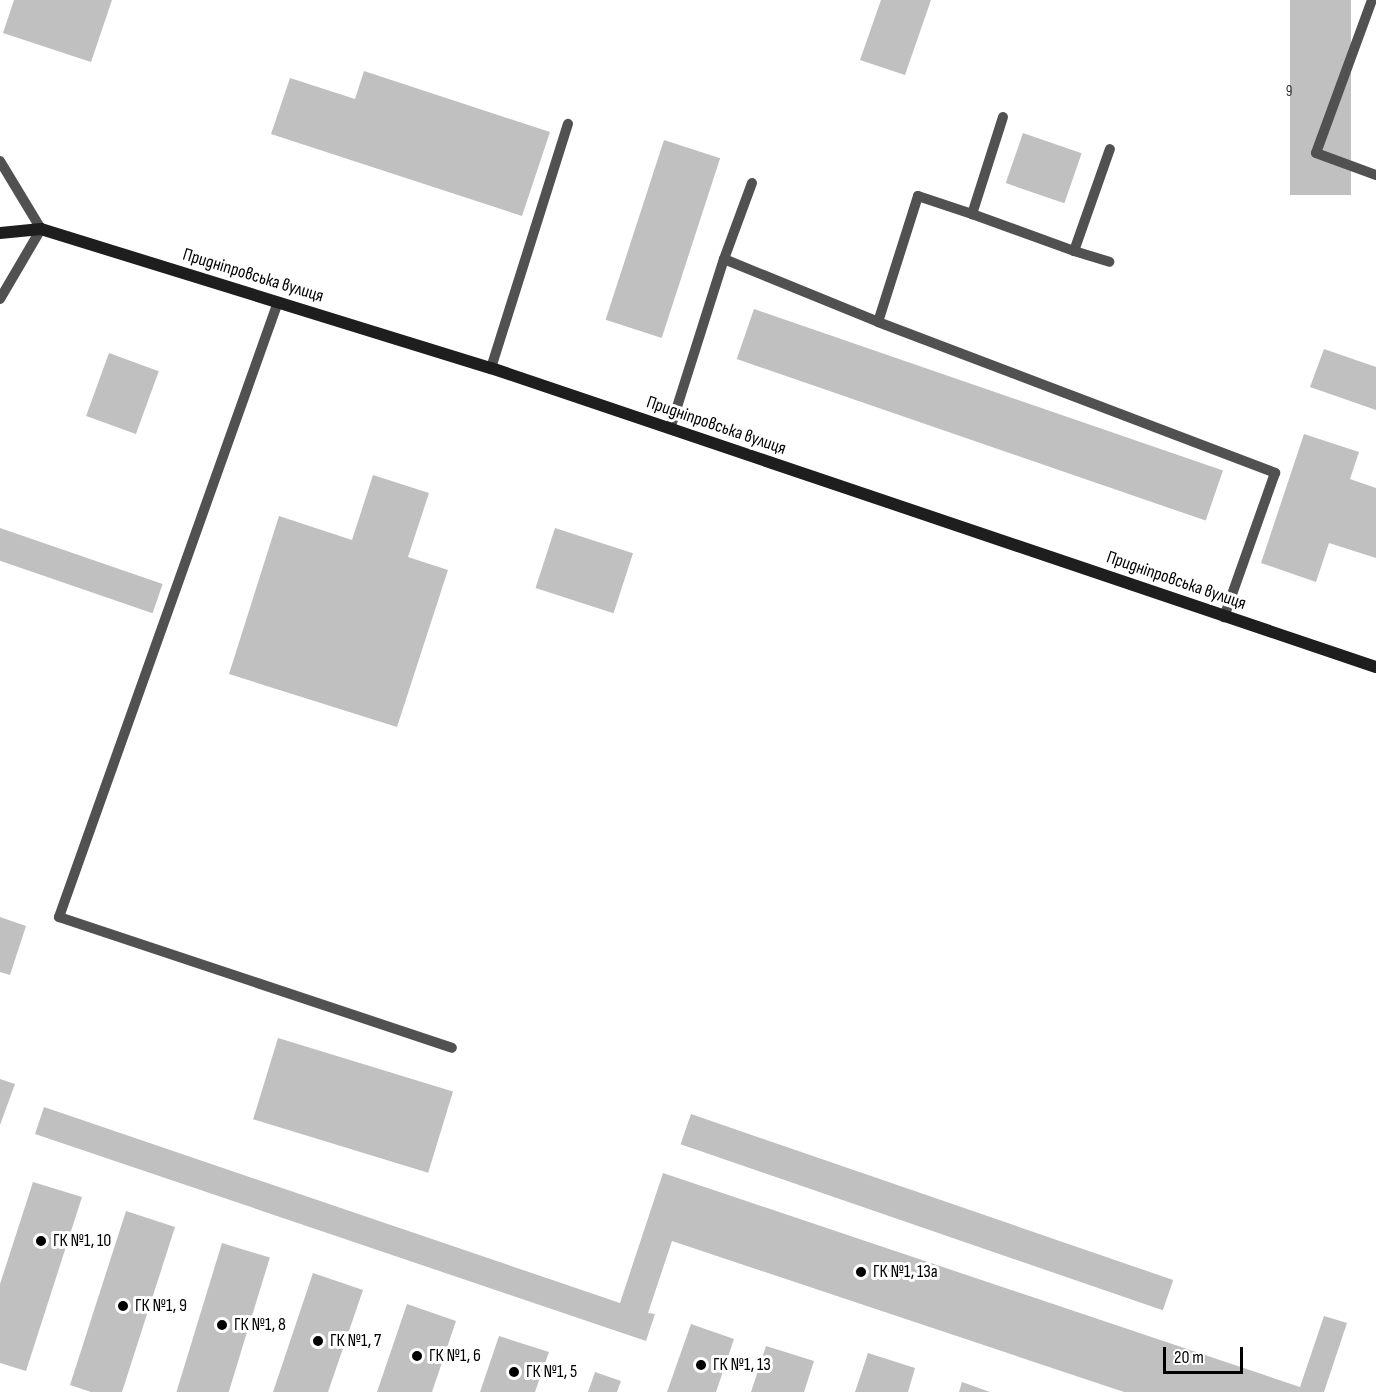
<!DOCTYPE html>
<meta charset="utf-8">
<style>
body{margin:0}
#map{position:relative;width:1376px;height:1392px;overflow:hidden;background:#fff;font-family:"Sofia Sans Condensed",sans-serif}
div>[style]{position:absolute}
.building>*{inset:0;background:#c0c0c0;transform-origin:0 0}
.lane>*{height:10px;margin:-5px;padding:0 5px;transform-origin:5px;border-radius:5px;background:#515151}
.secondary>*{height:12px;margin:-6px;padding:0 6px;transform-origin:6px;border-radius:6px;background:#1e1e1e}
.dots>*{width:16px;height:16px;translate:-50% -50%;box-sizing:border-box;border:3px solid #fff;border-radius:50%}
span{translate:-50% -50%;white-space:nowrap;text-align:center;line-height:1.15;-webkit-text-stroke:6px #fff;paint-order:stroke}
.number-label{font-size:15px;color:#303030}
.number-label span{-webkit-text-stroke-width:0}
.street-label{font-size:18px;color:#000}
.poi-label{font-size:18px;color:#000}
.left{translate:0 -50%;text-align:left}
.scale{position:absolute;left:1163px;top:1347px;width:80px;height:27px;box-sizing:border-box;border:3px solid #000;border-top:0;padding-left:8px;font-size:18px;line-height:21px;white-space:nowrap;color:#000;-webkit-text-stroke:4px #fff;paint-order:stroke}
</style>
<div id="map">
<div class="building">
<i style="clip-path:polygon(14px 0,112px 0,91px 62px,3px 33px)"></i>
<i style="clip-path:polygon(881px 0,931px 0,905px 75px,860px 60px)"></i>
<i style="left:1290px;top:0;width:61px;height:195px"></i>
<i style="clip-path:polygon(364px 71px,550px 132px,522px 216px,271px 134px,290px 78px,355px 99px)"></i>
<i style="left:1023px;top:133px;width:62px;height:53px;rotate:19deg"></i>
<i style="left:664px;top:140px;width:59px;height:189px;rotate:18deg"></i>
<i style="left:754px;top:309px;width:496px;height:53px;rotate:19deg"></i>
<i style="clip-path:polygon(1324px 349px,1376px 367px,1376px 410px,1310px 387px)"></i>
<i style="left:109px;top:353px;width:53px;height:67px;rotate:20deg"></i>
<i style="clip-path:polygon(1304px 434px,1359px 452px,1350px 479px,1376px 488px,1376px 558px,1329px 543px,1316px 582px,1261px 563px)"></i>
<i style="clip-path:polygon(373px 475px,429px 493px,408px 557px,448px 570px,397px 727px,229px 674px,279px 516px,352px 540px)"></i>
<i style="left:0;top:528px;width:172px;height:31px;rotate:19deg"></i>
<i style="left:555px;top:528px;width:82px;height:63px;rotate:18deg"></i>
<i style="clip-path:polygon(0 917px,26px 926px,10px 975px,0 972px)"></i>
<i style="left:278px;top:1038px;width:183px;height:85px;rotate:17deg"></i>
<i style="clip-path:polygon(0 1079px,15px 1084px,0 1125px)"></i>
<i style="clip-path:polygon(44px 1107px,620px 1303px,663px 1173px,1300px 1387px,1324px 1316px,1347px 1323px,1324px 1392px,1124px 1392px,672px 1241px,648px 1313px,655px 1314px,646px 1341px,35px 1134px)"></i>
<i style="left:691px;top:1114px;width:510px;height:32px;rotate:19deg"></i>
<i style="clip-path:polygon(33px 1182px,82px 1197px,26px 1371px,0 1363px,0 1284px)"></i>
<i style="clip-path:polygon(126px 1211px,175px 1227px,122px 1392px,91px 1392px,70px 1385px)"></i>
<i style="left:222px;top:1243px;width:50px;height:157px;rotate:17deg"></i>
<i style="clip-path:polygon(313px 1273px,363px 1290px,328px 1392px,273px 1392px)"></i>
<i style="clip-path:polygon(407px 1304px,456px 1321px,432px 1392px,377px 1392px)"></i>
<i style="clip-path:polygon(691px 1324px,734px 1339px,716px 1392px,667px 1392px)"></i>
<i style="clip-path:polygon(499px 1336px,549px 1352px,535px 1392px,480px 1392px)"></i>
<i style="clip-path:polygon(766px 1346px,814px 1361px,804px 1392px,751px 1392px)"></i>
<i style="clip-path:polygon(868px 1353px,915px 1368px,908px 1392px,855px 1392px)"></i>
<i style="clip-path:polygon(595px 1372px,621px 1381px,617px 1392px,588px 1392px)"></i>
<i style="clip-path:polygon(962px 1382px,990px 1392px,959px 1392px)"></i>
</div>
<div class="lane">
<i style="left:1372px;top:0;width:163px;rotate:110.1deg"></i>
<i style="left:1316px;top:153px;width:64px;rotate:20.1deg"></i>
<i style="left:1003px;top:117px;width:102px;rotate:107.7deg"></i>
<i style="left:972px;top:214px;width:109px;rotate:19.9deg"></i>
<i style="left:1074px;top:251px;width:108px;rotate:-70.6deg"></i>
<i style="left:0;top:161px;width:79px;rotate:58.9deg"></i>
<i style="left:41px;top:229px;width:81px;rotate:120.4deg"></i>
<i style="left:972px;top:214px;width:57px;rotate:-161.6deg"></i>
<i style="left:918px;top:196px;width:132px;rotate:107.6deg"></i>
<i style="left:878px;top:322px;width:425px;rotate:20.8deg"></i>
<i style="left:1275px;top:473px;width:153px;rotate:109.5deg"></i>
<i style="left:1074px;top:251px;width:37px;rotate:17deg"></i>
<i style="left:724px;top:259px;width:81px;rotate:-69.8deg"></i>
<i style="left:278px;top:302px;width:653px;rotate:109.6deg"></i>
<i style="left:59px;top:917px;width:414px;rotate:18.4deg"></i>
<i style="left:491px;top:368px;width:256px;rotate:-72.5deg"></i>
<i style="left:670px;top:429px;width:178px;rotate:-72.4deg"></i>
<i style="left:724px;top:259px;width:166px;rotate:22.2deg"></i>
</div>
<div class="secondary">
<i style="left:0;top:233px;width:41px;rotate:-5.6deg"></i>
<i style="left:41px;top:229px;width:471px;rotate:17.2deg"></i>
<i style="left:491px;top:368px;width:934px;rotate:18.67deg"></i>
</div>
<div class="dots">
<i style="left:41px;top:1241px;background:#000"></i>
<i style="left:861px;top:1272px;background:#000"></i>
<i style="left:123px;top:1306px;background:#000"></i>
<i style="left:222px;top:1325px;background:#000"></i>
<i style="left:318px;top:1341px;background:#000"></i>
<i style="left:417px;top:1356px;background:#000"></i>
<i style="left:701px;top:1365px;background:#000"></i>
<i style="left:514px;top:1372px;background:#000"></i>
</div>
<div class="number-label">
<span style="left:1289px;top:92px">9</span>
</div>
<div class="street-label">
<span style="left:253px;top:276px;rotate:17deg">Придніпровська вулиця</span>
<span style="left:716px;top:426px;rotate:19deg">Придніпровська вулиця</span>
<span style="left:1176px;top:581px;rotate:19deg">Придніпровська вулиця</span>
</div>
<div class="poi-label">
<span class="left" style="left:53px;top:1241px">ГК №1, 10</span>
<span class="left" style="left:873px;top:1272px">ГК №1, 13а</span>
<span class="left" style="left:135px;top:1306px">ГК №1, 9</span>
<span class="left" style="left:234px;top:1325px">ГК №1, 8</span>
<span class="left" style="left:330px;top:1341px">ГК №1, 7</span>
<span class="left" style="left:429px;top:1356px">ГК №1, 6</span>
<span class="left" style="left:713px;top:1365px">ГК №1, 13</span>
<span class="left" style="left:526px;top:1372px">ГК №1, 5</span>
</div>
<div class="scale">20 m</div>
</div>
